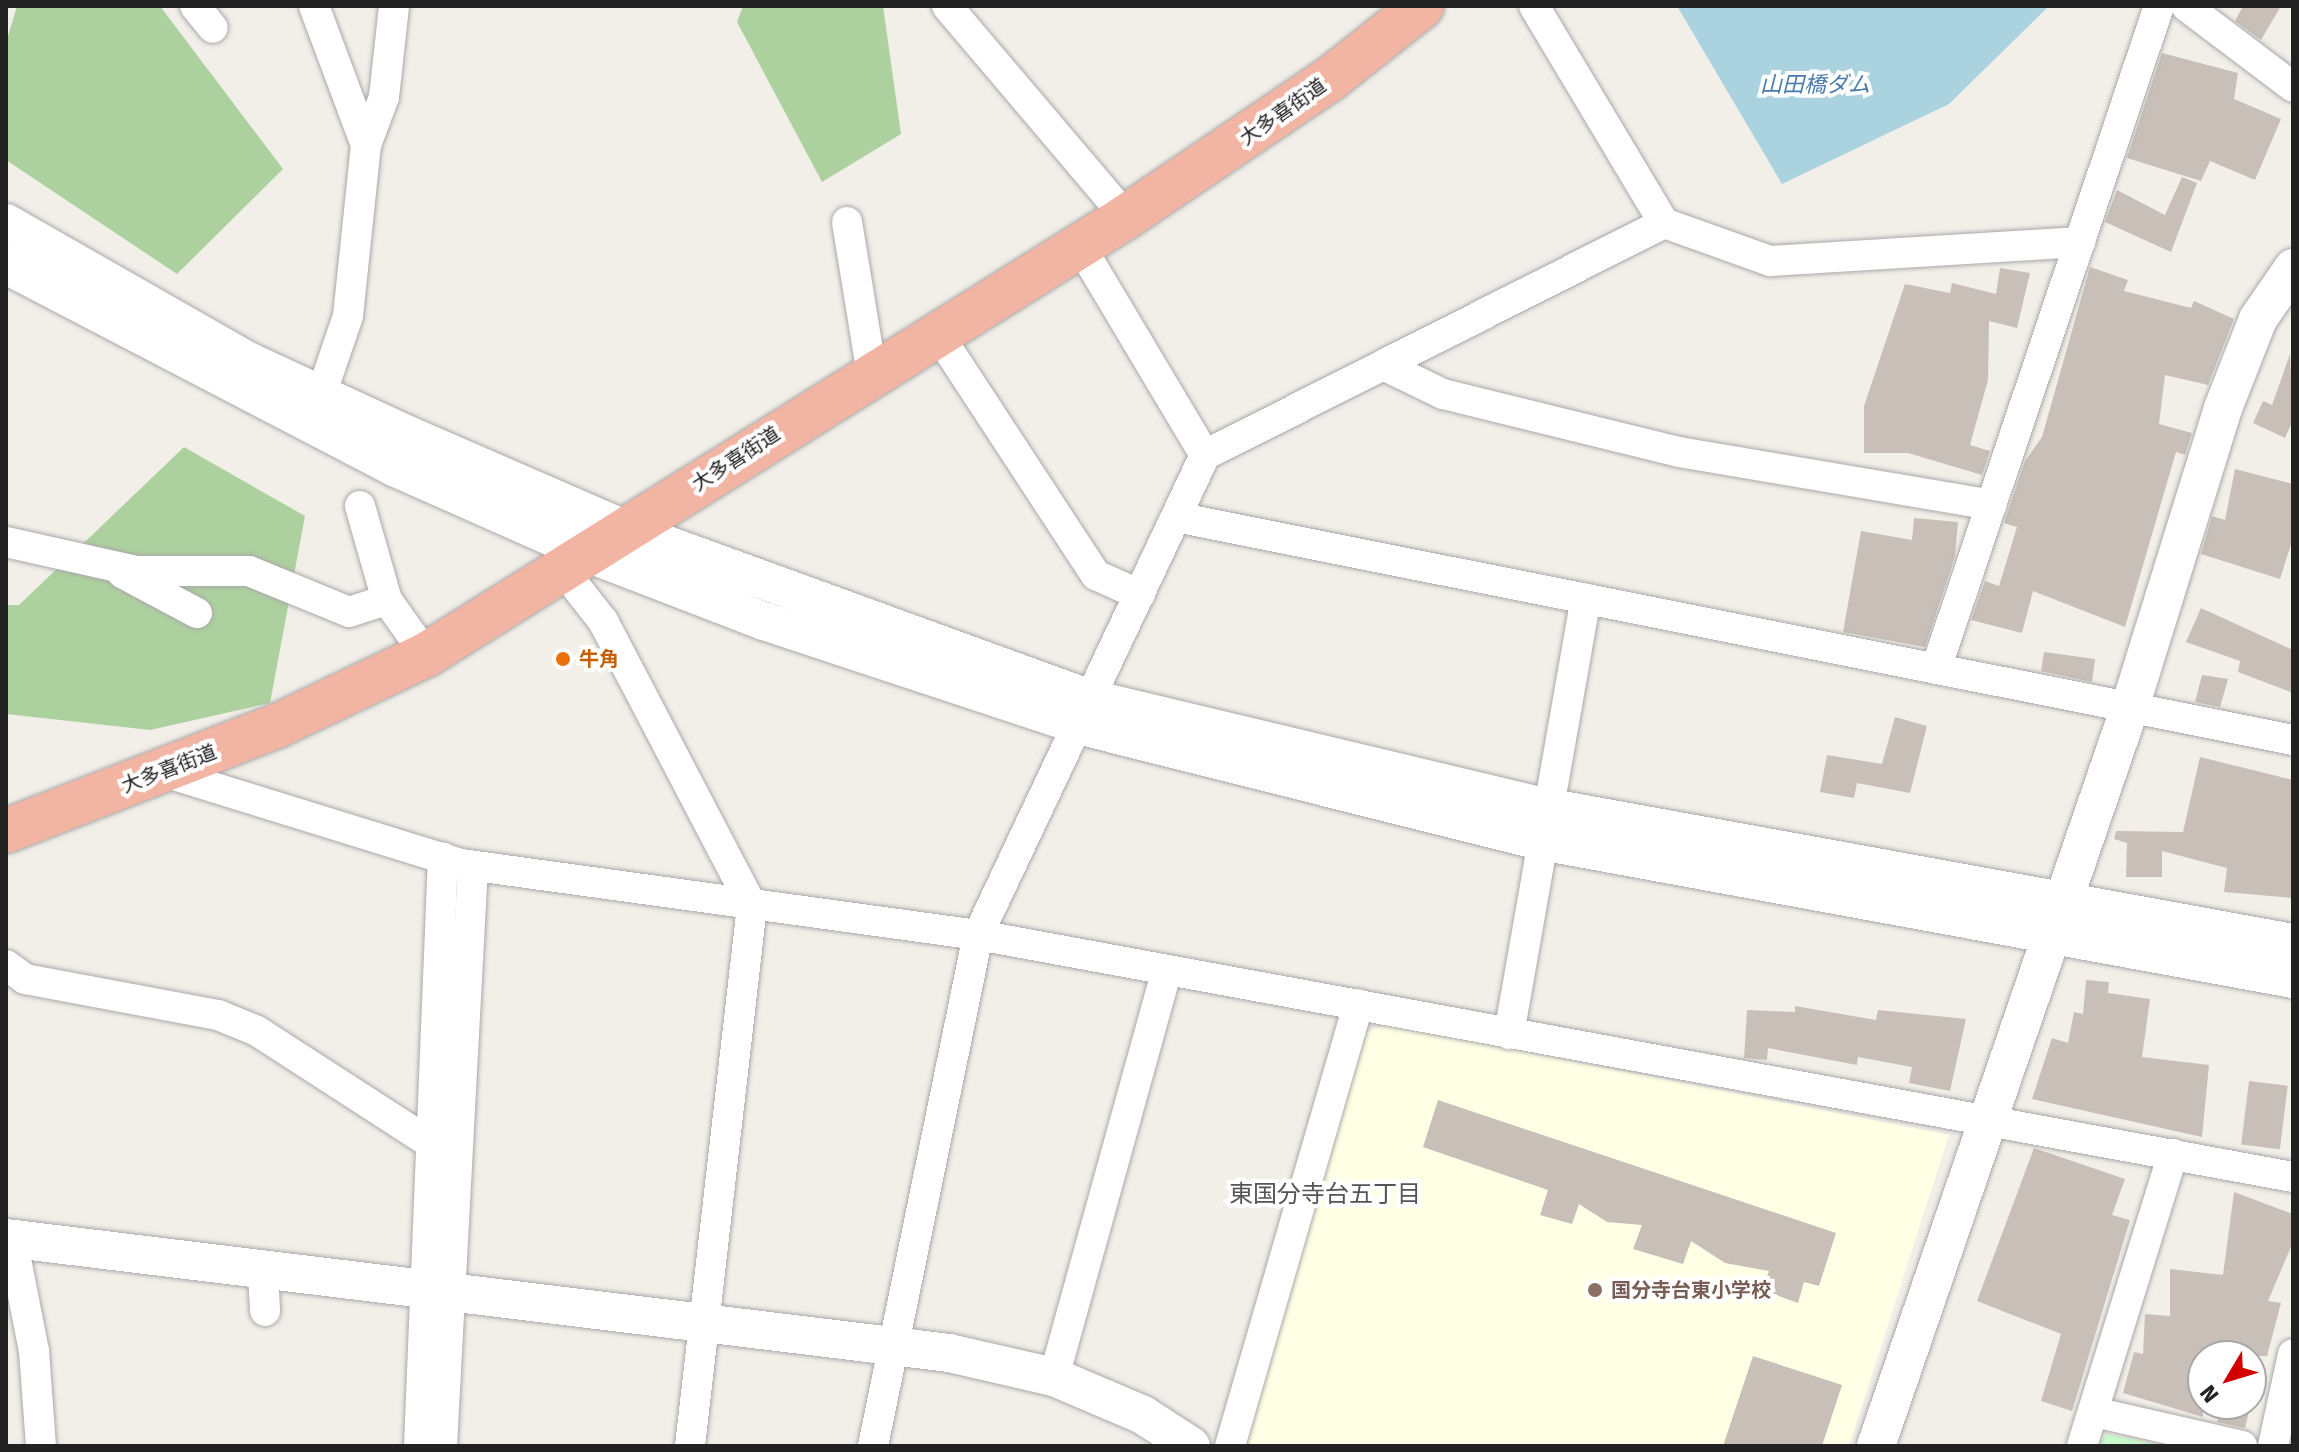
<!DOCTYPE html>
<meta charset="utf-8">
<style>
body{margin:0}
#map{position:relative;width:2299px;height:1452px;overflow:hidden;background:#f2efe9;font-family:"Fira Sans","Noto Sans JP",sans-serif}
div>[style]{position:absolute}
.education>*{inset:0;background:#ffffe5}
.forest>*{inset:0;background:#add19e}
.park>*{inset:0;background:#c8facc}
.water>*{inset:0;background:#aad3df}
.building>*{inset:0;background:#c7bfb8;transform-origin:0 0}
.roads{filter:drop-shadow(0 0 2px #a9a9a9) drop-shadow(0 0 2px #a9a9a9)}
.minor>*{height:30px;margin:-15px;padding:0 15px;transform-origin:15px;border-radius:15px;background:#fff}
.tertiary>*{height:38px;margin:-19px;padding:0 19px;transform-origin:19px;border-radius:19px;background:#fff}
.trunk>*{height:44px;margin:-22px;padding:0 22px;transform-origin:22px;border-radius:22px;background:#f2b4a3}
.dots>*{width:22px;height:22px;translate:-50% -50%;box-sizing:border-box;border:4px solid #fff;border-radius:50%}
span{translate:-50% -50%;white-space:nowrap;text-align:center;line-height:1.15;-webkit-text-stroke:8px #fff;paint-order:stroke}
.street-label{font-size:20px;color:#222}
.food-label{font-size:20px;color:#c56008;font-weight:700}
.left{translate:0 -50%;text-align:left}
.education-label{font-size:20px;color:#785e54;font-weight:700}
.water-label{font-size:22px;color:#4a7aab;font-style:italic}
.quarter-label{font-size:24px;color:#555}
.frame{position:absolute;inset:0;border:8px solid #222;pointer-events:none}
.north{position:absolute;left:2187px;top:1340px;width:80px;height:80px;box-sizing:border-box;background:#fff;border:2px solid #a7a7a7;border-radius:50%;rotate:232deg;font-size:22px;font-weight:700;line-height:32px;text-align:center;color:#222}
.north::after{content:'';display:block;margin:auto;width:28px;height:36px;background:#d40000;clip-path:polygon(50% 0,100% 100%,50% 72%,0 100%)}
</style>
<div id="map">
<div class="education">
<i style="clip-path:polygon(1387px 1025px,1949px 1135px,1849px 1446px,1245px 1446px,1364px 1033px)"></i>
</div>
<div class="forest">
<i style="clip-path:polygon(17px 6px,160px 6px,283px 169px,177px 274px,6px 160px,6px 43px)"></i>
<i style="clip-path:polygon(743px 6px,883px 6px,901px 134px,822px 182px,737px 22px)"></i>
<i style="clip-path:polygon(184px 447px,305px 516px,270px 703px,150px 730px,6px 714px,6px 605px,19px 605px)"></i>
</div>
<div class="park">
<i style="clip-path:polygon(2108px 1434px,2164px 1446px,2095px 1446px)"></i>
</div>
<div class="water">
<i style="clip-path:polygon(1677px 6px,2049px 6px,1949px 104px,1782px 184px)"></i>
</div>
<div class="building">
<i style="clip-path:polygon(2243px 6px,2281px 6px,2261px 40px,2235px 21px)"></i>
<i style="clip-path:polygon(2162px 53px,2238px 73px,2234px 99px,2281px 119px,2255px 180px,2210px 161px,2201px 181px,2127px 158px)"></i>
<i style="clip-path:polygon(2182px 177px,2197px 183px,2171px 252px,2105px 222px,2117px 190px,2165px 215px)"></i>
<i style="clip-path:polygon(2090px 267px,2128px 280px,2124px 291px,2191px 308px,2194px 301px,2234px 319px,2208px 385px,2165px 375px,2159px 424px,2192px 433px,2185px 455px,2176px 452px,2125px 627px,2033px 591px,2022px 633px,1971px 620px,1985px 581px,1999px 586px,2017px 527px,2004px 523px,2025px 461px,2042px 437px)"></i>
<i style="clip-path:polygon(2000px 268px,2030px 273px,2017px 328px,1989px 321px,1988px 380px,1970px 445px,1990px 451px,1982px 475px,1908px 453px,1864px 453px,1864px 406px,1905px 284px,1950px 293px,1952px 283px,1996px 294px)"></i>
<i style="clip-path:polygon(2290px 354px,2293px 420px,2285px 438px,2253px 423px,2263px 401px,2272px 405px)"></i>
<i style="clip-path:polygon(2235px 469px,2293px 484px,2293px 538px,2280px 579px,2201px 554px,2212px 516px,2225px 520px)"></i>
<i style="clip-path:polygon(1914px 518px,1958px 522px,1955px 556px,1925px 647px,1843px 632px,1861px 531px,1912px 540px)"></i>
<i style="clip-path:polygon(2201px 608px,2293px 650px,2293px 693px,2238px 672px,2240px 661px,2186px 642px)"></i>
<i style="clip-path:polygon(2044px 652px,2095px 659px,2092px 682px,2041px 671px)"></i>
<i style="clip-path:polygon(2202px 675px,2228px 679px,2220px 707px,2195px 702px)"></i>
<i style="clip-path:polygon(1895px 717px,1927px 726px,1910px 793px,1857px 783px,1854px 798px,1820px 792px,1827px 755px,1882px 764px)"></i>
<i style="clip-path:polygon(2200px 757px,2293px 780px,2293px 898px,2224px 892px,2227px 868px,2162px 851px,2162px 877px,2126px 877px,2127px 843px,2114px 839px,2116px 831px,2183px 832px)"></i>
<i style="clip-path:polygon(2086px 980px,2109px 982px,2108px 993px,2150px 999px,2142px 1057px,2209px 1065px,2202px 1137px,2032px 1099px,2052px 1038px,2068px 1043px,2074px 1012px,2083px 1014px)"></i>
<i style="clip-path:polygon(1795px 1006px,1876px 1020px,1878px 1010px,1966px 1019px,1950px 1091px,1909px 1083px,1912px 1067px,1858px 1057px,1857px 1065px,1768px 1048px,1767px 1060px,1744px 1058px,1747px 1010px,1795px 1012px)"></i>
<i style="left:2249px;top:1081px;width:39px;height:64px;rotate:7deg"></i>
<i style="clip-path:polygon(1438px 1100px,1836px 1233px,1819px 1286px,1804px 1282px,1798px 1303px,1762px 1290px,1769px 1271px,1725px 1263px,1691px 1241px,1683px 1264px,1633px 1249px,1642px 1225px,1607px 1222px,1579px 1204px,1572px 1224px,1540px 1215px,1548px 1190px,1423px 1147px)"></i>
<i style="clip-path:polygon(2034px 1148px,2125px 1179px,2112px 1215px,2130px 1220px,2072px 1411px,2041px 1401px,2061px 1334px,1977px 1301px)"></i>
<i style="clip-path:polygon(2234px 1192px,2293px 1214px,2293px 1242px,2268px 1301px,2281px 1303px,2267px 1356px,2203px 1356px,2203px 1417px,2123px 1393px,2134px 1352px,2143px 1354px,2145px 1314px,2170px 1316px,2170px 1269px,2223px 1275px)"></i>
<i style="clip-path:polygon(1753px 1356px,1842px 1385px,1822px 1446px,1723px 1446px)"></i>
<i style="clip-path:polygon(2221px 1404px,2251px 1404px,2245px 1428px,2217px 1422px)"></i>
</div>
<div class="roads">
<div class="minor">
<i style="left:195px;top:6px;width:28px;rotate:51deg"></i>
<i style="left:314px;top:6px;width:148px;rotate:69.5deg"></i>
<i style="left:947px;top:6px;width:277px;rotate:49.7deg"></i>
<i style="left:1534px;top:6px;width:253px;rotate:59.1deg"></i>
<i style="left:1664px;top:223px;width:113px;rotate:19.7deg"></i>
<i style="left:1770px;top:261px;width:311px;rotate:-3.5deg"></i>
<i style="left:2186px;top:6px;width:134px;rotate:37.1deg"></i>
<i style="left:847px;top:222px;width:155px;rotate:80.7deg"></i>
<i style="left:1079px;top:244px;width:246px;rotate:59.2deg"></i>
<i style="left:938px;top:334px;width:288px;rotate:56.8deg"></i>
<i style="left:1096px;top:575px;width:48px;rotate:24.4deg"></i>
<i style="left:1383px;top:365px;width:67px;rotate:25.8deg"></i>
<i style="left:1443px;top:394px;width:243px;rotate:13.8deg"></i>
<i style="left:1679px;top:452px;width:317px;rotate:9.6deg"></i>
<i style="left:321px;top:395px;width:83px;rotate:-71.1deg"></i>
<i style="left:348px;top:316px;width:172px;rotate:-84deg"></i>
<i style="left:366px;top:145px;width:51px;rotate:-69.4deg"></i>
<i style="left:384px;top:97px;width:92px;rotate:-83.7deg"></i>
<i style="left:360px;top:506px;width:98px;rotate:74deg"></i>
<i style="left:387px;top:600px;width:67px;rotate:54.7deg"></i>
<i style="left:1176px;top:517px;width:1139px;rotate:11.29deg"></i>
<i style="left:6px;top:542px;width:133px;rotate:12.6deg"></i>
<i style="left:136px;top:571px;width:113px"></i>
<i style="left:249px;top:571px;width:108px;rotate:22.3deg"></i>
<i style="left:349px;top:612px;width:40px;rotate:-18deg"></i>
<i style="left:563px;top:570px;width:65px;rotate:51.9deg"></i>
<i style="left:603px;top:621px;width:322px;rotate:62.4deg"></i>
<i style="left:752px;top:906px;width:544px;rotate:96.55deg"></i>
<i style="left:122px;top:573px;width:85px;rotate:28.1deg"></i>
<i style="left:1936px;top:669px;width:699px;rotate:-71.41deg"></i>
<i style="left:164px;top:772px;width:311px;rotate:17.2deg"></i>
<i style="left:461px;top:864px;width:522px;rotate:7.82deg"></i>
<i style="left:978px;top:935px;width:1337px;rotate:10.43deg"></i>
<i style="left:6px;top:965px;width:24px;rotate:36deg"></i>
<i style="left:25px;top:979px;width:196px;rotate:10.6deg"></i>
<i style="left:218px;top:1015px;width:42px;rotate:22.3deg"></i>
<i style="left:257px;top:1031px;width:210px;rotate:32.9deg"></i>
<i style="left:1509px;top:1034px;width:442px;rotate:-80deg"></i>
<i style="left:12px;top:1239px;width:114px;rotate:78.9deg"></i>
<i style="left:34px;top:1351px;width:95px;rotate:85.8deg"></i>
<i style="left:263px;top:1272px;width:39px;rotate:87deg"></i>
<i style="left:1054px;top:1377px;width:418px;rotate:-74.5deg"></i>
<i style="left:2094px;top:1412px;width:152px;rotate:12.9deg"></i>
<i style="left:419px;top:1446px;width:589px;rotate:-87.67deg"></i>
<i style="left:442px;top:1446px;width:581px;rotate:-86.94deg"></i>
<i style="left:873px;top:1446px;width:522px;rotate:-78.39deg"></i>
<i style="left:978px;top:935px;width:531px;rotate:-64.69deg"></i>
<i style="left:1205px;top:455px;width:514px;rotate:-26.81deg"></i>
<i style="left:1230px;top:1446px;width:460px;rotate:-73.8deg"></i>
<i style="left:2082px;top:1446px;width:306px;rotate:-72.7deg"></i>
<i style="left:2273px;top:1446px;width:94px;rotate:-77.7deg"></i>
</div>
<div class="tertiary">
<i style="left:6px;top:223px;width:281px;rotate:29.7deg"></i>
<i style="left:250px;top:362px;width:174px;rotate:24.8deg"></i>
<i style="left:408px;top:435px;width:238px;rotate:23.5deg"></i>
<i style="left:626px;top:530px;width:495px;rotate:20deg"></i>
<i style="left:1091px;top:699px;width:468px;rotate:13.4deg"></i>
<i style="left:1546px;top:807px;width:759px;rotate:10.32deg"></i>
<i style="left:6px;top:265px;width:437px;rotate:27.5deg"></i>
<i style="left:394px;top:467px;width:214px;rotate:23.9deg"></i>
<i style="left:590px;top:554px;width:186px;rotate:21.1deg"></i>
<i style="left:764px;top:621px;width:331px;rotate:18.3deg"></i>
<i style="left:1078px;top:725px;width:477px;rotate:14.1deg"></i>
<i style="left:1541px;top:841px;width:765px;rotate:10.4deg"></i>
<i style="left:6px;top:1238px;width:950px;rotate:6.95deg"></i>
<i style="left:949px;top:1353px;width:108px;rotate:12.9deg"></i>
<i style="left:1054px;top:1377px;width:97px;rotate:23.1deg"></i>
<i style="left:1143px;top:1415px;width:57px;rotate:32.9deg"></i>
<i style="left:1876px;top:1446px;width:781px;rotate:-71.03deg"></i>
<i style="left:2130px;top:707px;width:313px;rotate:-72.7deg"></i>
<i style="left:2223px;top:408px;width:96px;rotate:-68.5deg"></i>
<i style="left:2258px;top:319px;width:62px;rotate:-55.5deg"></i>
</div>
<div class="trunk">
<i style="left:6px;top:831px;width:291px;rotate:-21.2deg"></i>
<i style="left:277px;top:726px;width:165px;rotate:-25.5deg"></i>
<i style="left:426px;top:655px;width:826px;rotate:-32.03deg"></i>
<i style="left:1126px;top:217px;width:246px;rotate:-34.1deg"></i>
<i style="left:1330px;top:79px;width:117px;rotate:-38.4deg"></i>
</div>
</div>
<div class="dots">
<i style="left:563px;top:659px;background:#e8710a"></i>
<i style="left:1595px;top:1290px;background:#8d6e63"></i>
</div>
<div class="street-label">
<span style="left:1283px;top:112px;rotate:-35deg">大多喜街道</span>
<span style="left:736px;top:459px;rotate:-33deg">大多喜街道</span>
<span style="left:169px;top:769px;rotate:-21deg">大多喜街道</span>
</div>
<div class="food-label">
<span class="left" style="left:579px;top:659px">牛角</span>
</div>
<div class="education-label">
<span class="left" style="left:1611px;top:1290px">国分寺台東小学校</span>
</div>
<div class="water-label">
<span style="left:1815px;top:85px">山田橋ダム</span>
</div>
<div class="quarter-label">
<span style="left:1325px;top:1195px">東国分寺台五丁目</span>
</div>
<div class="frame"></div>
<div class="north">N</div>
</div>
